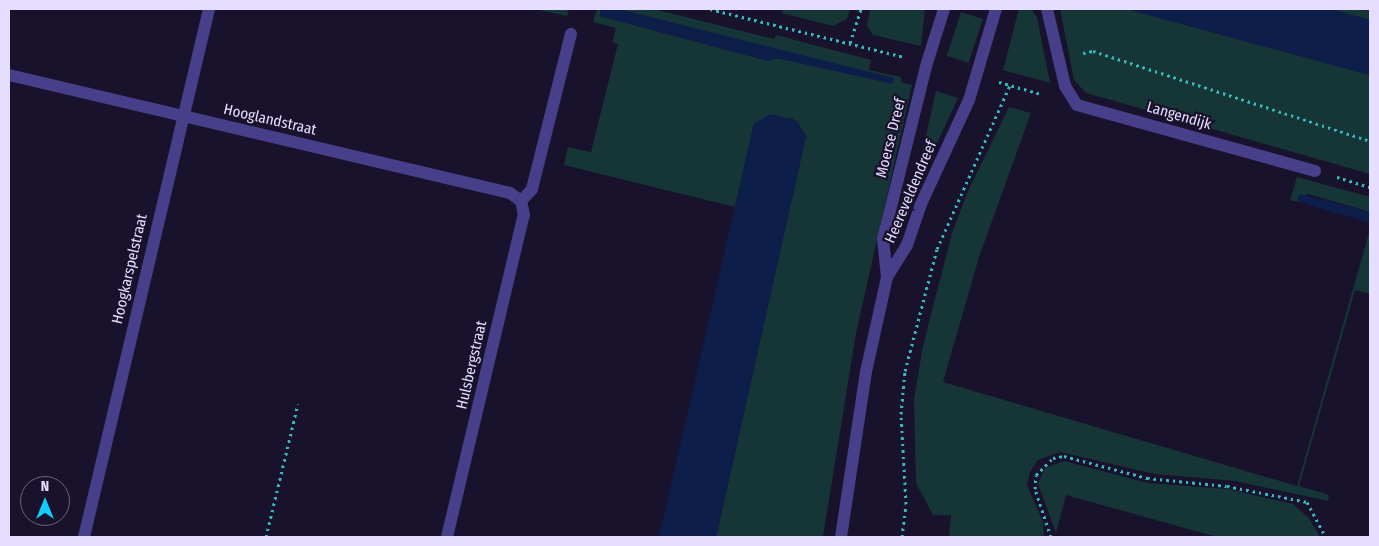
<!DOCTYPE html>
<style>
body{margin:0}
#map{position:relative;width:1379px;height:546px;overflow:hidden;background:#19122c;font-family:"Fira Sans Condensed",sans-serif}
div>[style]{position:absolute}
.green>*{inset:0;background:#153536;transform-origin:0 0}
.water>*{inset:0;background:#0d1e4b}
.path>*{height:3px;margin-top:-1.5px;transform-origin:0;background:repeating-linear-gradient(90deg,#34babd 0 2.5px,transparent 0 6.5px)}
.minor>*{height:12px;margin:-6px;padding:0 6px;transform-origin:6px;border-radius:6px;background:#483f8a}
span{translate:-50% -50%;white-space:nowrap;text-align:center;line-height:1.15;-webkit-text-stroke:4.5px #19122c;paint-order:stroke}
.street-label{font-size:15px;color:#e5defe}
.frame{position:absolute;inset:0;border:10px solid #e5defe;pointer-events:none}
.north{position:absolute;left:20px;top:476px;width:50px;height:50px;box-sizing:border-box;background:#19122c;border:1px solid #6b6480;border-radius:50%;rotate:0deg;font-size:14px;font-weight:700;line-height:20px;text-align:center;color:#e5defe}
.north::after{content:'';display:block;margin:auto;width:18px;height:22px;background:#0fcffa;clip-path:polygon(50% 0,100% 100%,50% 72%,0 100%)}
</style>
<div id="map">
<div class="green">
<i style="clip-path:polygon(535px 9px,569px 9px,567px 16px)"></i>
<i style="clip-path:polygon(597px 9px,601px 9px,600px 16px,769px 61px,776px 58px,894px 79px,618px 9px,654px 9px,774px 39px,776px 35px,871px 60px,869px 70px,901px 77px,901px 82px,912px 85px,856px 333px,823px 537px,716px 537px,806px 136px,793px 119px,773px 116px,754px 124px,735px 207px,564px 165px,568px 147px,591px 152px,618px 44px,612px 42px,616px 28px,593px 22px)"></i>
<i style="clip-path:polygon(783px 9px,850px 9px,847px 19px,833px 26px,782px 13px)"></i>
<i style="clip-path:polygon(870px 9px,925px 9px,921px 46px,873px 35px,867px 26px)"></i>
<i style="clip-path:polygon(1019px 9px,1031px 9px,1037px 17px,1050px 83px,1003px 70px)"></i>
<i style="clip-path:polygon(1060px 9px,1127px 9px,1370px 75px,1370px 174px,1086px 93px,1074px 80px)"></i>
<i style="clip-path:polygon(1331px 9px,1370px 9px,1370px 20px)"></i>
<i style="left:961px;top:12px;width:23px;height:46px;rotate:18deg"></i>
<i style="clip-path:polygon(936px 91px,958px 98px,920px 180px,916px 180px)"></i>
<i style="clip-path:polygon(1009px 107px,1031px 113px,979px 257px,943px 382px,1297px 486px,1370px 229px,1370px 294px,1355px 290px,1299px 486px,1329px 495px,1328px 501px,1235px 481px,1155px 474px,1060px 452px,1038px 460px,1030px 472px,1027px 485px,1043px 522px,1044px 537px,949px 537px,951px 515px,933px 515px,916px 483px,914px 399px,923px 346px,952px 233px,969px 189px)"></i>
<i style="clip-path:polygon(1297px 177px,1370px 197px,1370px 212px,1308px 194px,1297px 199px,1300px 202px,1290px 200px)"></i>
<i style="clip-path:polygon(1064px 461px,1148px 483px,1228px 489px,1293px 504px,1309px 518px,1320px 537px,1217px 537px,1066px 495px,1056px 533px,1038px 484px,1045px 468px)"></i>
</div>
<div class="water">
<i style="clip-path:polygon(601px 9px,618px 9px,894px 78px,893px 84px,776px 58px,769px 61px,600px 16px)"></i>
<i style="clip-path:polygon(1127px 9px,1331px 9px,1370px 20px,1370px 75px)"></i>
<i style="clip-path:polygon(770px 114px,797px 121px,806px 136px,716px 537px,659px 537px,754px 124px)"></i>
<i style="clip-path:polygon(1300px 194px,1370px 212px,1370px 223px,1300px 202px,1297px 199px)"></i>
</div>
<div class="path">
<i style="left:710px;top:9px;width:200px;rotate:13.9deg"></i>
<i style="left:850px;top:43px;width:36px;rotate:-72deg"></i>
<i style="left:1083px;top:53px;width:10px;rotate:-11deg"></i>
<i style="left:1093px;top:51px;width:291px;rotate:18deg"></i>
<i style="left:999px;top:82px;width:44px;rotate:15.9deg"></i>
<i style="left:1337px;top:177px;width:34px;rotate:17deg"></i>
<i style="left:266px;top:537px;width:137px;rotate:-76.5deg"></i>
<i style="left:902px;top:537px;width:33px;rotate:-83deg"></i>
<i style="left:906px;top:504px;width:90px;rotate:-93.2deg"></i>
<i style="left:901px;top:414px;width:43px;rotate:-84.7deg"></i>
<i style="left:905px;top:371px;width:126px;rotate:-75.3deg"></i>
<i style="left:937px;top:249px;width:180px;rotate:-66deg"></i>
<i style="left:1051px;top:537px;width:51px;rotate:-108.4deg"></i>
<i style="left:1035px;top:489px;width:14px;rotate:-86deg"></i>
<i style="left:1036px;top:475px;width:24px;rotate:-45deg"></i>
<i style="left:1053px;top:458px;width:11px;rotate:-10deg"></i>
<i style="left:1064px;top:456px;width:86px;rotate:14.8deg"></i>
<i style="left:1147px;top:478px;width:80px;rotate:5.7deg"></i>
<i style="left:1227px;top:486px;width:82px;rotate:11.3deg"></i>
<i style="left:1307px;top:502px;width:40px;rotate:62deg"></i>
</div>
<div class="minor">
<i style="left:1047px;top:9px;width:79px;rotate:76.8deg"></i>
<i style="left:1065px;top:86px;width:22px;rotate:58deg"></i>
<i style="left:1077px;top:105px;width:247px;rotate:15.5deg"></i>
<i style="left:9px;top:75px;width:515px;rotate:13.25deg"></i>
<i style="left:510px;top:193px;width:14px;rotate:36deg"></i>
<i style="left:521px;top:201px;width:16px;rotate:-47deg"></i>
<i style="left:532px;top:189px;width:160px;rotate:-75.9deg"></i>
<i style="left:887px;top:277px;width:38px;rotate:-96deg"></i>
<i style="left:883px;top:239px;width:181px;rotate:-76deg"></i>
<i style="left:927px;top:63px;width:57px;rotate:-72.5deg"></i>
<i style="left:84px;top:537px;width:543px;rotate:-76.68deg"></i>
<i style="left:447px;top:537px;width:331px;rotate:-76.6deg"></i>
<i style="left:524px;top:215px;width:14px;rotate:-102deg"></i>
<i style="left:841px;top:537px;width:167px;rotate:-81.4deg"></i>
<i style="left:866px;top:372px;width:97px;rotate:-77.5deg"></i>
<i style="left:887px;top:277px;width:38px;rotate:-58deg"></i>
<i style="left:907px;top:245px;width:43px;rotate:-71.1deg"></i>
<i style="left:921px;top:204px;width:115px;rotate:-65.2deg"></i>
<i style="left:969px;top:100px;width:95px;rotate:-73.5deg"></i>
</div>
<div class="street-label">
<span style="left:1179px;top:116px;rotate:16deg">Langendijk</span>
<span style="left:270px;top:120px;rotate:13deg">Hooglandstraat</span>
<span style="left:891px;top:138px;rotate:-76deg">Moerse Dreef</span>
<span style="left:911px;top:192px;rotate:-67deg">Heereveldendreef</span>
<span style="left:130px;top:269px;rotate:-77deg">Hoogkarspelstraat</span>
<span style="left:472px;top:365px;rotate:-77deg">Hulsbergstraat</span>
</div>
<div class="frame"></div>
<div class="north">N</div>
</div>
